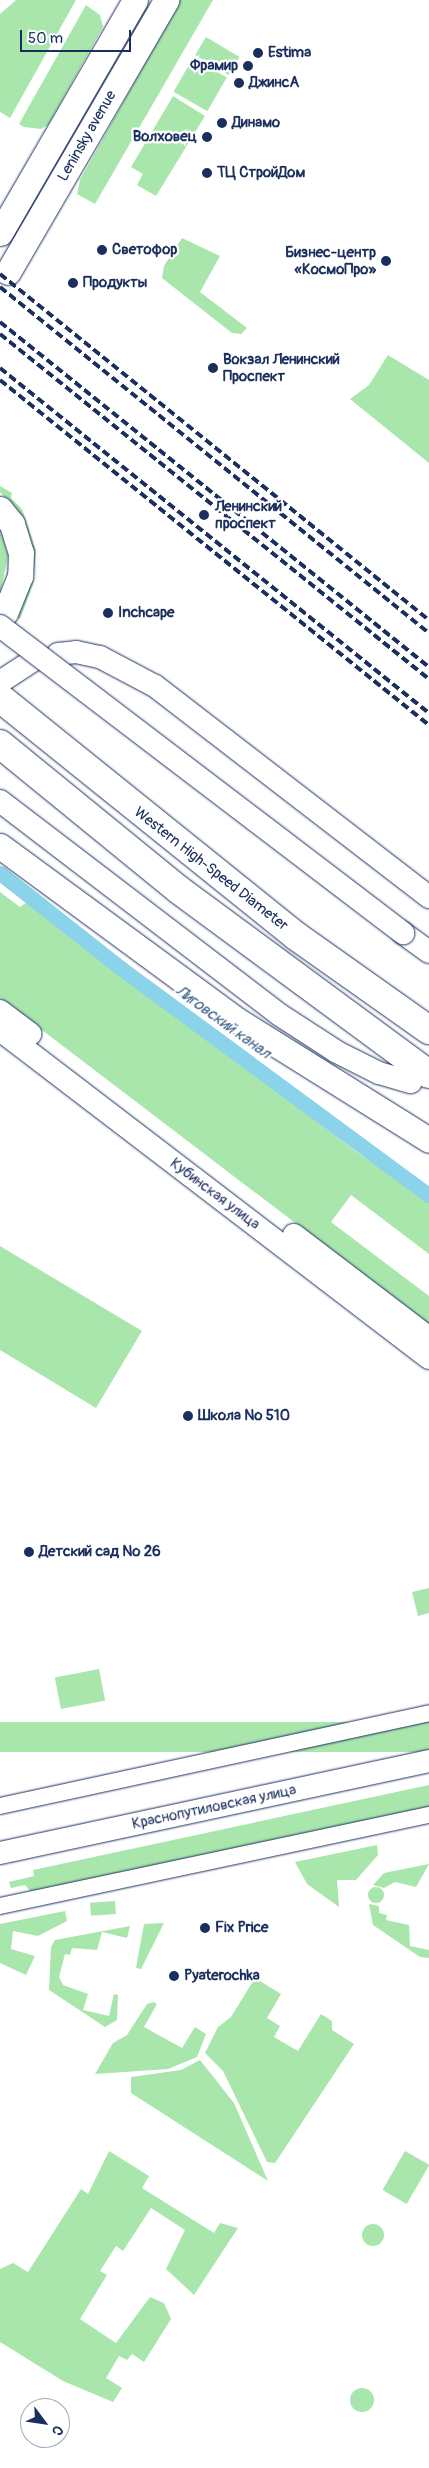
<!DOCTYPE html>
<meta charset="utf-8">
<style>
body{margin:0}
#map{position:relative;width:429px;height:2468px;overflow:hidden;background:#fff;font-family:Pangolin,sans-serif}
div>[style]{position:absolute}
.green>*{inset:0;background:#a9e6ac;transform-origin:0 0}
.round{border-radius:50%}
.canal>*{height:15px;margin:-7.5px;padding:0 7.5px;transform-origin:7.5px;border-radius:7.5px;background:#8ad3ea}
.roads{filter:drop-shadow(0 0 1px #1b2f5e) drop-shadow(0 0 1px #1b2f5e)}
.minor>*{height:16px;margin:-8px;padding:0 8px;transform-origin:8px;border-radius:8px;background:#fff}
.secondary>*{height:22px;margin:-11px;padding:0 11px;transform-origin:11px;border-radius:11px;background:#fff}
.primary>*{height:25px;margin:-12.5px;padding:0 12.5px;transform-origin:12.5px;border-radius:12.5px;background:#fff}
.motorway>*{height:28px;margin:-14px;padding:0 14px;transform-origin:14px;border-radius:14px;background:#fff}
.rail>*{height:4px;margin-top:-2px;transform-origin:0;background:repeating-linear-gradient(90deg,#1b2f5e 0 8px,transparent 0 12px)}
.bridges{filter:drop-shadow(0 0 1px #1b2f5e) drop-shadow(0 0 1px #1b2f5e)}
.secondary-bridge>*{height:22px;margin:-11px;padding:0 11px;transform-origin:11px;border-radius:11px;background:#fff}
.dots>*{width:14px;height:14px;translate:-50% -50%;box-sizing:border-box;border:2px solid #fff;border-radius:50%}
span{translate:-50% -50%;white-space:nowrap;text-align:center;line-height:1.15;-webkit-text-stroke:4.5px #fff;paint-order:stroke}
.poi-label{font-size:15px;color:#1b2f5e;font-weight:700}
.left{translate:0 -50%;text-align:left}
.right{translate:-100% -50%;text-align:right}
.street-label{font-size:15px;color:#1b2f5e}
.water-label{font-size:16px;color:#3c6088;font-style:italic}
.north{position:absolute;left:20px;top:2398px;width:50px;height:50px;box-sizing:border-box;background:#fff;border:1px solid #a4acbf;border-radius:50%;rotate:121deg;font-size:14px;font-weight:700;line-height:20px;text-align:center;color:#1b2f5e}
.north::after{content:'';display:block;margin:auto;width:18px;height:22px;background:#1b2f5e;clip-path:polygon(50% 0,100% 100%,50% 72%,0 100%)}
.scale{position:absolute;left:20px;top:30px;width:111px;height:22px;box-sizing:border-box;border:2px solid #1b2f5e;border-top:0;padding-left:6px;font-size:15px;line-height:18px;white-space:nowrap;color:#1b2f5e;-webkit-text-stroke:4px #fff;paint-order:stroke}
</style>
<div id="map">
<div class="green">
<i style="clip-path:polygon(16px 0,76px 0,10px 118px,0 112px,0 14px)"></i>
<i style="clip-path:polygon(180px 0,213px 0,95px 204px,77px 194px,80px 180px)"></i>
<i style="clip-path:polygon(86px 5px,100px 15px,103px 27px,48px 125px,41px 129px,24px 127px,19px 124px)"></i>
<i style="left:206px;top:37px;width:39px;height:21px;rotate:31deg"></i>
<i style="left:193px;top:58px;width:39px;height:39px;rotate:30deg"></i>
<i style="clip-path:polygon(173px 96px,205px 116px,156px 196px,137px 185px,143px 174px,131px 167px)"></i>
<i style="clip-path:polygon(182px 238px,220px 256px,200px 292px,247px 328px,241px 334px,232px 333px,162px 278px,164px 266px)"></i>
<i style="clip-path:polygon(388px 355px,429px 380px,429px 463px,350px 399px,369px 385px)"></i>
<i style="clip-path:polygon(0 486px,12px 493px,11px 498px,22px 509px,36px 550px,33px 584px,20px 619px,16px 617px,30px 581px,32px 545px,22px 518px,0 492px)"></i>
<i style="clip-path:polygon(0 528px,8px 556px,0 595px)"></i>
<i style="clip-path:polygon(0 892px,20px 907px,27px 902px,358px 1153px,429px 1201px,429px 1254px,351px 1195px,331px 1222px,429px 1296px,429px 1325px,0 998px)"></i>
<i style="clip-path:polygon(0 1246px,142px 1331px,96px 1408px,0 1350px)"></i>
<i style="clip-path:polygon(429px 1588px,429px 1613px,418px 1616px,412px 1592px)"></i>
<i style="left:99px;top:1669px;width:32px;height:45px;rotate:79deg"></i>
<i style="left:429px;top:1722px;width:30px;height:439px;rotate:90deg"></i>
<i style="clip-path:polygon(429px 1785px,429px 1808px,32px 1893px,25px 1885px,11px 1888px,9px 1882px,34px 1876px,33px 1870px)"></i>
<i style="clip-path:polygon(377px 1845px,378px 1855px,356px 1880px,337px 1880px,339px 1907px,307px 1884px,295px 1862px)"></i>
<i style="clip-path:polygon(429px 1864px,416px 1887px,395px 1882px,384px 1888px,373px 1885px,384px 1873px)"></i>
<i class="round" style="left:368px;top:1887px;width:16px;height:16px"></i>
<i style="left:115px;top:1901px;width:13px;height:25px;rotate:86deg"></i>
<i style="clip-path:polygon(369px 1904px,379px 1906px,379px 1913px,387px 1915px,386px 1920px,409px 1925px,410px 1946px,429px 1950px,429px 1958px,420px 1957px,373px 1925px)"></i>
<i style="clip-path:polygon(65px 1911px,67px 1921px,38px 1936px,13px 1931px,11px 1949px,35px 1956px,26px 1975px,0 1963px,0 1924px)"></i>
<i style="clip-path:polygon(164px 1923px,141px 1969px,136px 1968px,144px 1924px)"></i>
<i style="clip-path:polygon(130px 1926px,127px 1938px,102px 1932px,97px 1950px,72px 1948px,70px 1955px,65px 1954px,59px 1977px,63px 1985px,88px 1994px,83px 2010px,109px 2016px,114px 1994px,118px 1995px,117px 2020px,105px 2027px,49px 1990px,51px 1947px,55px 1940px)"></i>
<i style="clip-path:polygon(255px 1978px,281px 1994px,267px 2018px,280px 2026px,274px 2037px,298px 2051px,321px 2014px,332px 2021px,332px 2030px,354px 2044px,275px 2163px,267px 2162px,223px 2071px,205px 2053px,218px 2027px,231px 2017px)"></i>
<i style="clip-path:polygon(154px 2002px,157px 2004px,144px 2027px,182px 2048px,195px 2027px,206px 2034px,197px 2057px,168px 2069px,95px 2074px,113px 2043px,127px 2035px,147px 2004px)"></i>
<i style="clip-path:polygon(200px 2060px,234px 2103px,268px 2181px,131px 2093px,131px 2077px,181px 2070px)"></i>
<i style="clip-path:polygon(109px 2151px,149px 2176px,142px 2188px,214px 2233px,220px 2223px,238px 2228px,194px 2295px,166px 2269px,185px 2230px,151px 2208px,123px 2251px,116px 2246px,100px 2271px,107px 2275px,80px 2319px,116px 2343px,150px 2297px,164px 2303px,171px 2319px,144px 2362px,132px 2354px,127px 2360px,119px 2356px,106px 2378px,122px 2388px,113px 2402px,63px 2381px,0 2342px,0 2269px,13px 2263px,28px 2272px,81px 2189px,88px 2194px)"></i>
<i style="left:405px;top:2151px;width:28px;height:45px;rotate:30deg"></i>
<i class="round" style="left:362px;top:2224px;width:22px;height:22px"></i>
<i class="round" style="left:350px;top:2388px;width:24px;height:24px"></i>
</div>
<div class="canal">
<i style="left:0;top:873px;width:155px;rotate:38.2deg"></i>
<i style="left:122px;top:969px;width:381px;rotate:36.4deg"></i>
</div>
<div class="roads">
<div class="minor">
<i style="left:0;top:1806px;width:439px;rotate:-12.2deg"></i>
<i style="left:0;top:1906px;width:439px;rotate:-12deg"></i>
</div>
<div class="secondary">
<i style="left:58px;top:654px;width:18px;rotate:-6deg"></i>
<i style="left:76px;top:652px;width:25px;rotate:12deg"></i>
<i style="left:100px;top:657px;width:62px;rotate:27.8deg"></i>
<i style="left:155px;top:686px;width:346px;rotate:37.6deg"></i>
<i style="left:3px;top:680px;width:37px;rotate:-33deg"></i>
<i style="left:0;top:801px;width:352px;rotate:37.4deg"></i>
<i style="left:280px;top:1015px;width:68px;rotate:33deg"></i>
<i style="left:337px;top:1052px;width:47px;rotate:26.6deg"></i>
<i style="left:379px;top:1073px;width:33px;rotate:16deg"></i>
<i style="left:403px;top:933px;width:32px;rotate:36deg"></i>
<i style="left:0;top:1011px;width:38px;rotate:37deg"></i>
<i style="left:0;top:1030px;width:540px;rotate:37.4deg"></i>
<i style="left:294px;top:1235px;width:170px;rotate:37.3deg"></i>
<i style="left:0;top:1853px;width:439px;rotate:-12.1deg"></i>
</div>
<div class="primary">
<i style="left:0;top:233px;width:269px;rotate:-59.9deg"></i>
<i style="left:8px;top:272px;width:315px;rotate:-59.8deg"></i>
<i style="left:0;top:509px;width:19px;rotate:51deg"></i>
<i style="left:12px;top:524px;width:30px;rotate:73deg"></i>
<i style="left:21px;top:553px;width:23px;rotate:92deg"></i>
<i style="left:20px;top:576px;width:40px;rotate:112deg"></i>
<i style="left:0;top:846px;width:294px;rotate:36.3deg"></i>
<i style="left:237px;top:1020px;width:226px;rotate:32deg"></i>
</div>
<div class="motorway">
<i style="left:0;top:698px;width:380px;rotate:38.8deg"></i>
<i style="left:296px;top:936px;width:163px;rotate:35.3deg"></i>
<i style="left:0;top:744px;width:231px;rotate:39.2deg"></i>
<i style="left:179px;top:890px;width:310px;rotate:36.4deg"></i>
</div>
</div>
<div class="rail">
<i style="left:0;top:274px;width:551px;rotate:38.89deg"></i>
<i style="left:0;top:287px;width:551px;rotate:38.89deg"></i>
<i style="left:0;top:322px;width:551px;rotate:38.81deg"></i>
<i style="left:0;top:334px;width:551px;rotate:38.81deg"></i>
<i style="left:0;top:368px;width:551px;rotate:38.81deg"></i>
<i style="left:0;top:380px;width:551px;rotate:38.81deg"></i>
</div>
<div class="bridges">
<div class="secondary-bridge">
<i style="left:0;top:626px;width:507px;rotate:37.3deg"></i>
</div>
</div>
<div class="dots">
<i style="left:258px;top:53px;background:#1b2f5e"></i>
<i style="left:248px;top:66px;background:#1b2f5e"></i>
<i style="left:239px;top:83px;background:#1b2f5e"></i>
<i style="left:222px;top:123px;background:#1b2f5e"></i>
<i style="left:207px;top:137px;background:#1b2f5e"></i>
<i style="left:207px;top:173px;background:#1b2f5e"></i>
<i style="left:102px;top:250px;background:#1b2f5e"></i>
<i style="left:386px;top:261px;background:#1b2f5e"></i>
<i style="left:73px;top:283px;background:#1b2f5e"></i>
<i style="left:213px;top:368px;background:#1b2f5e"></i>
<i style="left:204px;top:515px;background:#1b2f5e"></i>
<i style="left:108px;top:613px;background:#1b2f5e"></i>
<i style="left:188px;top:1416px;background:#1b2f5e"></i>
<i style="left:29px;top:1552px;background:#1b2f5e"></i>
<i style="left:205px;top:1928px;background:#1b2f5e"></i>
<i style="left:174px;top:1976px;background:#1b2f5e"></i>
</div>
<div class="poi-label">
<span class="left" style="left:268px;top:53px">Estima</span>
<span class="right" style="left:238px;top:66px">Фрамир</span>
<span class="left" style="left:249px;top:83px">ДжинсА</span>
<span class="left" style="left:232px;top:123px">Динамо</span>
<span class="right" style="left:197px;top:137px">Волховец</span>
<span class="left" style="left:217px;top:173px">ТЦ СтройДом</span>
<span class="left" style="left:112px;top:250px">Светофор</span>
<span class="right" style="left:376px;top:261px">Бизнес-центр<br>«КосмоПро»</span>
<span class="left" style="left:83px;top:283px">Продукты</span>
<span class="left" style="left:223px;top:368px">Вокзал Ленинский<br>Проспект</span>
<span class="left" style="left:215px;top:515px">Ленинский<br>проспект</span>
<span class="left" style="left:118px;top:613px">Inchcape</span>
<span class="left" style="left:198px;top:1416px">Школа № 510</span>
<span class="left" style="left:39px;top:1552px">Детский сад № 26</span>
<span class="left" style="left:215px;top:1928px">Fix Price</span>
<span class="left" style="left:184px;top:1976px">Pyaterochka</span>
</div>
<div class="street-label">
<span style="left:87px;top:136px;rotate:-60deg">Leninsky avenue</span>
<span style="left:211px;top:869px;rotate:38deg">Western High-Speed Diameter</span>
<span style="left:215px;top:1194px;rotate:37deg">Кубинская улица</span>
<span style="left:214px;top:1807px;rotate:-12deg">Краснопутиловская улица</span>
</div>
<div class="water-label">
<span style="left:223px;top:1022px;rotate:36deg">Лиговский канал</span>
</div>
<div class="north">С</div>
<div class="scale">50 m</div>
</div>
